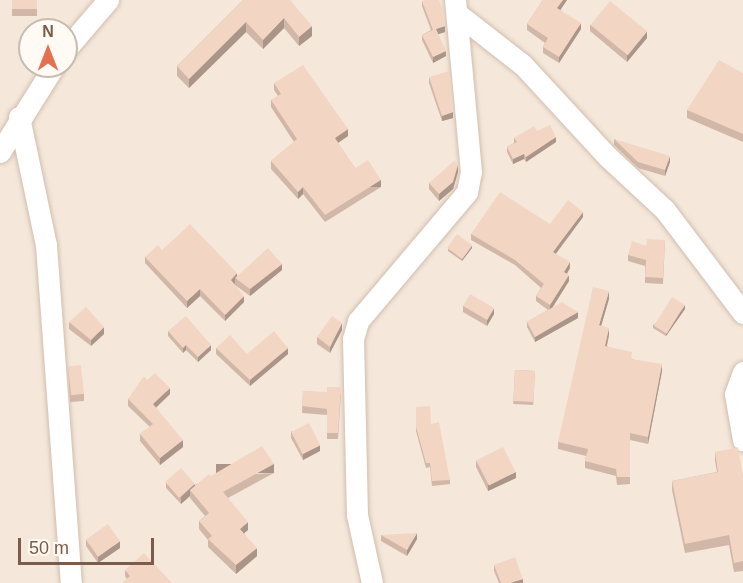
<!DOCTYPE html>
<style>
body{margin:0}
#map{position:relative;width:743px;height:583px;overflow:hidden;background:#fdf6ec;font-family:Helvetica,sans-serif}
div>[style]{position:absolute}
.residential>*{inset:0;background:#f5e8da}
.roads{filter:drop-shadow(0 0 2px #d1beb0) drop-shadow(0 0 2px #d1beb0)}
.minor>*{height:21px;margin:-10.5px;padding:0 10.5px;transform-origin:10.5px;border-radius:10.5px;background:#fff}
.wall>*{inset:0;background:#d1b7a8;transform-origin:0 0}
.shaded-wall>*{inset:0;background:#aa9588;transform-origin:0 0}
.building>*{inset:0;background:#f3d5c3;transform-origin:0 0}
span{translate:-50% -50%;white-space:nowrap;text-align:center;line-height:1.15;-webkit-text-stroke:4.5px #fffaf3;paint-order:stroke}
.north{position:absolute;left:18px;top:18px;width:60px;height:60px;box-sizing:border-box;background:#fffaf3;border:2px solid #cabbb1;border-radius:50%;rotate:0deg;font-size:16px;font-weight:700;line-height:24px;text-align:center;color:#7a5c4d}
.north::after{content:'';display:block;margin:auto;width:21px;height:27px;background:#e76f51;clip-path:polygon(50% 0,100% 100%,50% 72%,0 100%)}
.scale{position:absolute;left:18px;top:538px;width:136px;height:27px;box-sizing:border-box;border:3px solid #7a5c4d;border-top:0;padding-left:8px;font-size:18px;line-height:21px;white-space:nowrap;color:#7a5c4d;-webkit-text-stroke:4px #fffaf3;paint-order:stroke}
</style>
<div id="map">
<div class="residential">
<i style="clip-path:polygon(evenodd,0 0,743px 0,743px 583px,0 583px,0 0,30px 30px,66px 30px,66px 66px,30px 66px,30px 30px)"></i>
</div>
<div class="roads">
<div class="minor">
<i style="left:459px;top:15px;width:81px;rotate:38deg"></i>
<i style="left:523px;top:65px;width:125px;rotate:47.3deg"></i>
<i style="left:608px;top:157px;width:78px;rotate:42.9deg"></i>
<i style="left:665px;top:210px;width:129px;rotate:52.9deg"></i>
<i style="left:66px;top:49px;width:65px;rotate:-49.4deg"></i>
<i style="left:19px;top:117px;width:131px;rotate:78.1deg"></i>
<i style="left:46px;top:245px;width:339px;rotate:85.8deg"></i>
<i style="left:0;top:152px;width:102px;rotate:-57.9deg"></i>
<i style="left:743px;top:372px;width:23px;rotate:110deg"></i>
<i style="left:735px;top:394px;width:47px;rotate:80.1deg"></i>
<i style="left:372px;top:583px;width:70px;rotate:-102.4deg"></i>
<i style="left:357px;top:515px;width:176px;rotate:-91.3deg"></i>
<i style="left:353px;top:339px;width:19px;rotate:-74deg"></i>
<i style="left:358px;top:321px;width:169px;rotate:-49.8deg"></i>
<i style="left:467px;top:192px;width:20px;rotate:-79deg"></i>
<i style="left:471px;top:172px;width:173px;rotate:-95.3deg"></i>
</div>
</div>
<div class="wall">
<i style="left:12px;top:0;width:25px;height:16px"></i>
<i style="clip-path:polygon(243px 0,290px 0,312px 36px,299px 46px,284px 28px,263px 49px,246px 32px,189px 88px,177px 76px,177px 66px)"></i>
<i style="clip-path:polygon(543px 0,567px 0,560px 10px,581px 29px,559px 63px,543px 53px,543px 47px,545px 43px,527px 30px,527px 24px)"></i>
<i style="clip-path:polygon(422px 1px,445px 32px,438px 34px,446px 56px,433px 63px,422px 40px,422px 35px,431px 30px,422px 6px)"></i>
<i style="clip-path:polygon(590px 25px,647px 38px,627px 62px,590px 31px)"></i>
<i style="clip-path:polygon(743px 73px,743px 142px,687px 118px,687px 110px)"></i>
<i style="clip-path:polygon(429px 77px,453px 118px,442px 121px,429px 83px)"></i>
<i style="clip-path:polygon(274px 83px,348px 136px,338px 143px,355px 168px,381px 187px,325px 222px,303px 194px,298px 199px,271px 169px,271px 161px,294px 142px,271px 107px,271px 100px,278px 96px,274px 90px)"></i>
<i style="clip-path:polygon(537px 131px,556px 142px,526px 162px,524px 159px,513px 164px,507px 152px,507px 147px,514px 143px,514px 138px)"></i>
<i style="clip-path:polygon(614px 139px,670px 162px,665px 176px,638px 168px,614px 145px)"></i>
<i style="clip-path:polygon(458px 172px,453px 189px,439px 201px,429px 189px,429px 183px)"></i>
<i style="clip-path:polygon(583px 217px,556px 254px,570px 268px,567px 274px,569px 281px,553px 307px,578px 318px,535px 342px,527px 327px,527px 322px,548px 310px,536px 301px,536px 296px,541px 288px,515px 265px,471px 240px,471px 234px,550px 224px)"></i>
<i style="clip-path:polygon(665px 240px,663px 284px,645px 283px,645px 266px,628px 261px,628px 255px,646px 246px)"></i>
<i style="clip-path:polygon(448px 248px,472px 248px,462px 261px,448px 251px)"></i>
<i style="clip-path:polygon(162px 250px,237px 276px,282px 270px,250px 296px,235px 285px,244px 302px,225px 321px,200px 296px,187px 308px,145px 263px,145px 257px)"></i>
<i style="clip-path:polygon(609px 299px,601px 326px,609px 335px,607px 346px,632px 359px,662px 371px,648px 444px,630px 440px,630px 484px,617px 485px,616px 476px,585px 468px,585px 461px,586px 456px,558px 449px,558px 442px)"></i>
<i style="clip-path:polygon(463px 306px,494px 314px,487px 326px,463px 312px)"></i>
<i style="clip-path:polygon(685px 309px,666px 336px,653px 328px,653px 325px)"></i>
<i style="clip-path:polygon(69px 322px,104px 334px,91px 346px,69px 329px)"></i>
<i style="clip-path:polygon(342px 330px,330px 353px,317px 344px,317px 337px)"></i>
<i style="clip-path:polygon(168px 331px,211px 350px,198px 362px,186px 350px,183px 353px,168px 336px)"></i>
<i style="clip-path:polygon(216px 348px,247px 354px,288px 354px,250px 386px,216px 354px)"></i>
<i style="clip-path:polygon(68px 366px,84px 394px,84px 401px,70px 402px)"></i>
<i style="left:515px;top:370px;width:20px;height:34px;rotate:3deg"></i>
<i style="clip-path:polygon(147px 380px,170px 394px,156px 408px,183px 447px,160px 465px,140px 441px,140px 434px,150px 427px,128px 406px,128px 399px)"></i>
<i style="clip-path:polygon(303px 391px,341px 394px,338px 439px,327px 439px,327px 415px,302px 413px)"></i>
<i style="clip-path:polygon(416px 407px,431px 424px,450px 480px,450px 484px,432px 486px,430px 467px,426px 468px,416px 431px)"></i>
<i style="clip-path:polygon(291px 431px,320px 451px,303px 460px,291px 438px)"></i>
<i style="clip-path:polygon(715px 452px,743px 477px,743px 571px,734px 572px,729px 545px,685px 553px,672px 490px,672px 481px,717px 472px,715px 461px)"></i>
<i style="clip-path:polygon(476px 461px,516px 478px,488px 491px,476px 467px)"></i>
<i style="clip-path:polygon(274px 473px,228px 498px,248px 530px,244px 533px,257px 556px,236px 574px,208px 547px,208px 540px,199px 529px,199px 521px,205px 516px,190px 498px,190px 496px,181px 504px,166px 488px,166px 482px,195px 485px,211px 476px)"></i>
<i style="clip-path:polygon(381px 535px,417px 539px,407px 556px,381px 541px)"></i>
<i style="clip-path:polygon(86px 539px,120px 548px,98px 563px,86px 546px)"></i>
<i style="clip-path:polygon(494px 565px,523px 583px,499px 583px,494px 571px)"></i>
<i style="clip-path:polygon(125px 570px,172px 583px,127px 579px,125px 576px)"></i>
</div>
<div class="shaded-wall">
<i style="clip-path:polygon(563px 0,567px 0,557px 15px,557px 8px)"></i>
<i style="clip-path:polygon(284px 18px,284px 28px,263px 49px,263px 40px)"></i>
<i style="clip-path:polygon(246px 22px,246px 32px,189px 88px,189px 79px)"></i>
<i style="clip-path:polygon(581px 23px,581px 29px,559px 63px,559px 57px)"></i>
<i style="clip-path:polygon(312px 26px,312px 36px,299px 46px,299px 37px)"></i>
<i style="clip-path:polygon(445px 26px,445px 32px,436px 35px,436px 29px)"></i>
<i style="clip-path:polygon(647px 31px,647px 38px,627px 62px,627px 55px)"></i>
<i style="clip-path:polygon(446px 51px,446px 56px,433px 63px,433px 57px)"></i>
<i style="clip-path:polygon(453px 112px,453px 118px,442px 121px,442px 116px)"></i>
<i style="clip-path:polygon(348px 129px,348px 136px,335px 145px,335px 138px)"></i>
<i style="clip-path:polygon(556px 137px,556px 142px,526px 162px,526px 157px)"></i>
<i style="clip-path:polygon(524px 154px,524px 159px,513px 164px,513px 159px)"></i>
<i style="clip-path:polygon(670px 156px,670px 162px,665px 176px,665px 170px)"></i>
<i style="clip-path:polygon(458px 165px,458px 172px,453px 189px,439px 201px,439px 194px)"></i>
<i style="left:381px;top:180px;width:7px;height:66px;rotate:90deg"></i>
<i style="clip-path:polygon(303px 187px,303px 194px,298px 199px,298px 192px)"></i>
<i style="clip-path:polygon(583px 212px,583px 217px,553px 257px,553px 252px)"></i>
<i style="clip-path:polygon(472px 245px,472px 248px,462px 261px,462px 258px)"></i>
<i style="clip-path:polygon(570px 262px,570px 268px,564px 278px,564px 272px)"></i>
<i style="clip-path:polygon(282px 264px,282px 270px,250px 296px,250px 289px)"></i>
<i style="clip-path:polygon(237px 273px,237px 280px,235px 278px,235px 283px,231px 287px,231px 280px)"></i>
<i style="clip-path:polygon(569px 275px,569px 281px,550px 311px,550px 305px)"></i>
<i style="clip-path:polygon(200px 289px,200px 296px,187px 308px,187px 301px)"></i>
<i style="clip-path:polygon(609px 291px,609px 299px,599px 333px,599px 325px)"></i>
<i style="clip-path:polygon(244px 296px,244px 302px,225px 321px,225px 315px)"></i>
<i style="clip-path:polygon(685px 305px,685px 309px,666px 336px,666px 332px)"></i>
<i style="clip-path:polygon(494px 308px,494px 314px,487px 326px,487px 320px)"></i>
<i style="clip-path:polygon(578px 312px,578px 318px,535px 342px,535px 337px)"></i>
<i style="clip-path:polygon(342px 323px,342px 330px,330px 353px,330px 347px)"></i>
<i style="clip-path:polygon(104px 327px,104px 334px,91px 346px,91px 340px)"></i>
<i style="clip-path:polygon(609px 328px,609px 335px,605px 353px,605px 346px)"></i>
<i style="clip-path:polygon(186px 345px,186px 350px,183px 353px,183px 348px)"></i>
<i style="clip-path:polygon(211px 345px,211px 350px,198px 362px,198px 357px)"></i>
<i style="clip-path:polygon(288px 348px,288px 354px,250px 386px,250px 380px)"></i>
<i style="clip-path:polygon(662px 364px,662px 371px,648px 444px,648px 437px)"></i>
<i style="clip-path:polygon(170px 388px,170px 394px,153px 410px,153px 404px)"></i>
<i style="clip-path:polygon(183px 440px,183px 447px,160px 465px,160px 458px)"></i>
<i style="clip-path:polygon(320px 445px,320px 451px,303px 460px,303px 454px)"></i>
<i style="left:274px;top:464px;width:9px;height:58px;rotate:90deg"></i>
<i style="clip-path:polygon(516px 472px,516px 478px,488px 491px,488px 485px)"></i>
<i style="clip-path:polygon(195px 484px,195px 490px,190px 490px,190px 496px,181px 504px,181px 497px)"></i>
<i style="clip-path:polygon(248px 522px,248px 530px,240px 537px,240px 529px)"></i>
<i style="clip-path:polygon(417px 533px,417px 539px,407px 556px,407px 550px)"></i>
<i style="clip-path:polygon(120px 541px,120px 548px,98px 563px,98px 557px)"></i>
<i style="clip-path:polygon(257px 548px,257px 556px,236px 574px,236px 565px)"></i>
<i style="clip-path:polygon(523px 579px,523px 583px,510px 583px)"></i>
</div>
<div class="building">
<i style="left:12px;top:0;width:25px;height:9px"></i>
<i style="clip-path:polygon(243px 0,290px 0,312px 26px,299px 37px,284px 18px,263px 40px,246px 22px,189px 79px,177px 66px)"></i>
<i style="clip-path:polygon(424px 0,439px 0,444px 13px,445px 26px,436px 29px,446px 51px,433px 57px,422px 35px,433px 30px,422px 1px)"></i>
<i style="clip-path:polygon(543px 0,563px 0,557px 8px,581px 23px,559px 57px,543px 47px,548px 38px,527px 24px)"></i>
<i style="left:610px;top:1px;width:48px;height:31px;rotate:39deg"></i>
<i style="clip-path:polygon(719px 60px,743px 73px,743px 134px,687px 110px)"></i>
<i style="clip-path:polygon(303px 65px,348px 129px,335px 138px,355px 168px,368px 160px,381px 180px,325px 215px,303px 187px,298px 192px,271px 161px,297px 139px,271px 100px,281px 94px,274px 83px)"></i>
<i style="clip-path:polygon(449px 71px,453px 112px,442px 116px,429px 77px)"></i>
<i style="clip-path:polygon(550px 125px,556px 137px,526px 157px,524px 154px,513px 159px,507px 147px,517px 142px,514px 138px,534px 126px,537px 131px)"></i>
<i style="clip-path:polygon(614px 139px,670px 156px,665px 170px,638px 162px)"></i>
<i style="clip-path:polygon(454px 161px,458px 165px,453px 182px,439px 194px,429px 183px)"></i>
<i style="clip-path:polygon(500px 192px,550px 224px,568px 200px,583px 212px,553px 252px,570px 262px,564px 272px,569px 275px,550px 305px,536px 296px,544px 284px,515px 260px,471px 234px)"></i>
<i style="clip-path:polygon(190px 224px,237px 273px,231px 280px,244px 296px,225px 315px,200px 289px,187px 301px,145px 257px,158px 245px,162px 250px)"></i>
<i style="left:457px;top:234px;width:19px;height:17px;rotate:36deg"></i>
<i style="clip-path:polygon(647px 239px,665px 240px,663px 278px,645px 277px,646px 260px,628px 255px,632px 241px,646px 246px)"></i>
<i style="clip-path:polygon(268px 248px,282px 264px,250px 289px,235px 278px)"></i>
<i style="clip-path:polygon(593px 287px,609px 291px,599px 325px,609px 328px,605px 346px,632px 352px,631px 359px,662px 364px,648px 437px,630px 433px,630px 477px,617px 477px,616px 469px,585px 461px,588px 449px,558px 442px)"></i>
<i style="left:470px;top:294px;width:28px;height:14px;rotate:30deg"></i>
<i style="left:672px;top:297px;width:15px;height:34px;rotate:32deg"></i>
<i style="clip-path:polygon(562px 302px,578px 312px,535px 337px,527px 322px)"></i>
<i style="clip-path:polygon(86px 307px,104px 327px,91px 340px,69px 322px)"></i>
<i style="clip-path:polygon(186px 316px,211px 345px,198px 357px,186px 345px,183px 348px,168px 331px)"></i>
<i style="clip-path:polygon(332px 316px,342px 323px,330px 347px,317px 337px)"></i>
<i style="clip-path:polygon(274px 331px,288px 348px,250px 380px,216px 348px,230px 335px,247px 354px)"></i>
<i style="left:81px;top:365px;width:29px;height:13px;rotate:84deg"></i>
<i style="left:515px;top:370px;width:20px;height:31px;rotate:3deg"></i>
<i style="clip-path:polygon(155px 373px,170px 388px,153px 404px,183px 440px,160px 458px,140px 434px,153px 424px,128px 399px,144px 376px,147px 380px)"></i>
<i style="clip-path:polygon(327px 387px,341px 387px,338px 433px,327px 433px,327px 409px,302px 406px,303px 391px,327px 392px)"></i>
<i style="clip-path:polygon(430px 406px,431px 424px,439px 422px,450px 480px,432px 481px,430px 463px,426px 463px,416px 427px,416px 407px)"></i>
<i style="left:309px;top:423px;width:25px;height:20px;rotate:63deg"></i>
<i style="clip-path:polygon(262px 446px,274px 464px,223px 492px,248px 522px,240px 529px,257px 548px,236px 565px,208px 539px,212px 536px,199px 521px,209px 513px,190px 490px,209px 474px,211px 476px)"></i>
<i style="left:503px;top:447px;width:28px;height:30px;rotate:63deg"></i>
<i style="clip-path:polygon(738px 447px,743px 477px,743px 561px,734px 563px,729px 535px,685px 544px,672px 481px,718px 472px,715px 452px)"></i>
<i style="left:181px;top:468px;width:21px;height:21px;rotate:49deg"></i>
<i style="left:108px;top:524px;width:21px;height:27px;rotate:55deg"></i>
<i style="clip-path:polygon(417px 533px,407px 550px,381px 535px)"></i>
<i style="clip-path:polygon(144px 553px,172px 583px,122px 583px,130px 576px,125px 570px)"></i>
<i style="clip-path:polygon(515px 557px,523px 579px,510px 583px,501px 583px,494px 565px)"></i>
</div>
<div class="north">N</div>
<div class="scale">50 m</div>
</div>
